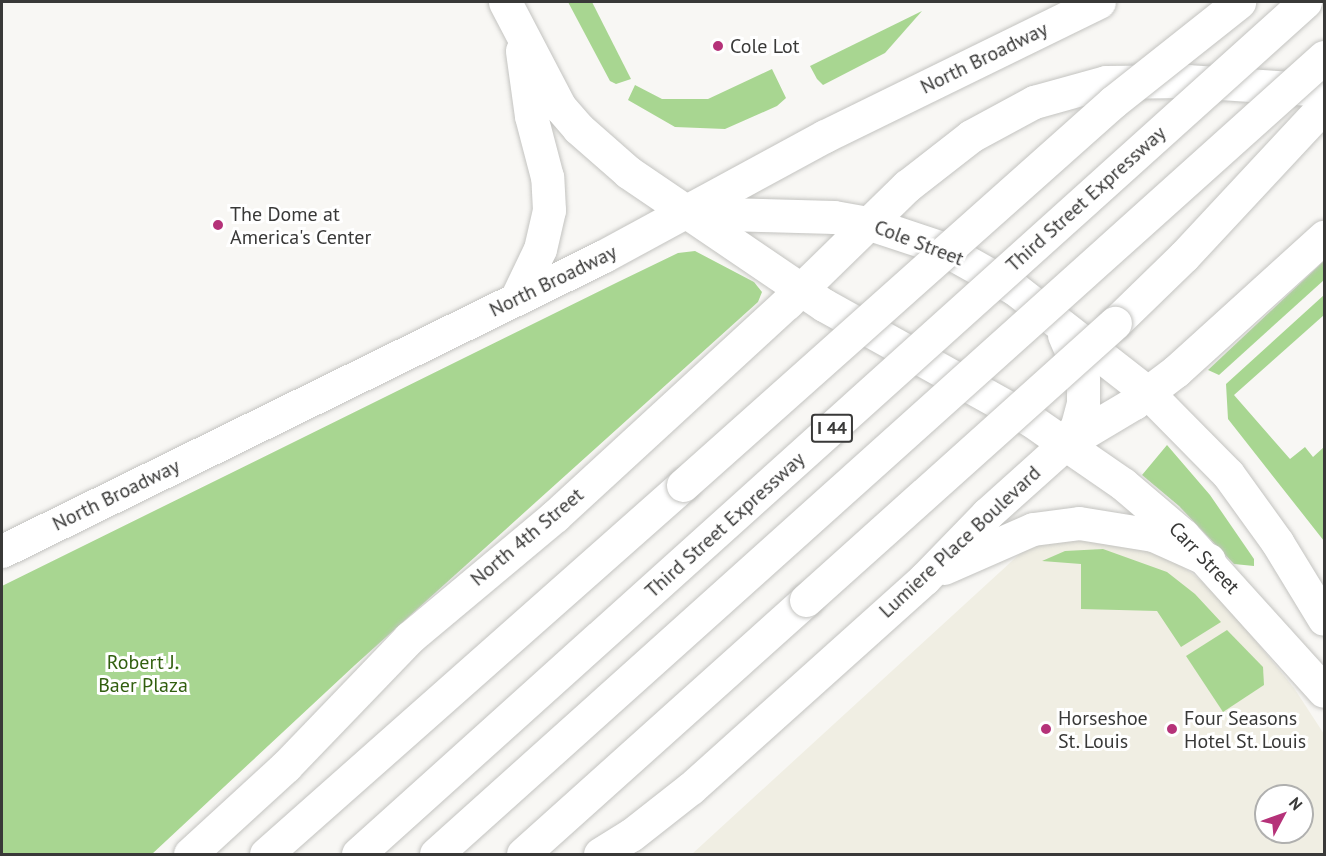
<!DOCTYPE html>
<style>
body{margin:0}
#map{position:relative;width:1326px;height:856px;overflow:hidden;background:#f8f7f4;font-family:"PT Sans",sans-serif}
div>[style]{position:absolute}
.built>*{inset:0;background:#f0eee3}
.green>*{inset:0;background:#a8d691}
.roads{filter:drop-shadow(0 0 2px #c3c3c0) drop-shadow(0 0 2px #c3c3c0)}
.minor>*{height:33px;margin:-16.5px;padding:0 16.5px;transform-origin:16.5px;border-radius:16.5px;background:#fff}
.major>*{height:33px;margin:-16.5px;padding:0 16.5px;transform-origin:16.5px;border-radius:16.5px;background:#fff}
.highway>*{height:33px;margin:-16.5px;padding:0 16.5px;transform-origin:16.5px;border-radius:16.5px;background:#fff}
.bridges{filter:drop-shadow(0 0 2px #c3c3c0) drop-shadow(0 0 2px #c3c3c0)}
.highway-bridge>*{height:33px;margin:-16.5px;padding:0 16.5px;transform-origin:16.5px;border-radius:16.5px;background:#fff}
.dots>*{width:16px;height:16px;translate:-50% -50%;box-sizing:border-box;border:3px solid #fff;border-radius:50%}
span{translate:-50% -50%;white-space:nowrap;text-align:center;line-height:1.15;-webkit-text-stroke:6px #fff;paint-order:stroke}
.shield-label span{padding:2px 4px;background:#fff;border:2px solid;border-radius:4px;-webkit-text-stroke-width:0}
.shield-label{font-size:18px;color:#393938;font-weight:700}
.poi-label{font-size:20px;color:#393938}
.left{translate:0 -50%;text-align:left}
.street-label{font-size:20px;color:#393938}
.park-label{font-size:20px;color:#315f0f}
.frame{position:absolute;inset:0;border:3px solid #393938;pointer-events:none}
.north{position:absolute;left:1254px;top:784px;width:60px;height:60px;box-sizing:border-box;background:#fff;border:2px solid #b0b0af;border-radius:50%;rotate:49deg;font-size:16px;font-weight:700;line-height:24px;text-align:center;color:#393938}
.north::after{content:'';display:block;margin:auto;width:21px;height:27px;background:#b53279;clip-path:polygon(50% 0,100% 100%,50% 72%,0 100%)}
</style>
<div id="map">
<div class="built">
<i style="clip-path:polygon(evenodd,1101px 537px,1171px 558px,1194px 575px,1219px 596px,1294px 688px,1324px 734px,1324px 854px,692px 854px,1024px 550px,1034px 543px,1101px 537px,1266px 796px,1302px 796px,1302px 832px,1266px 832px,1266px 796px)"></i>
</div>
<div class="green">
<i style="clip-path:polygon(568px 2px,592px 2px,631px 79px,616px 84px,610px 81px)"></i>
<i style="clip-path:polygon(922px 11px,885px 53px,823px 85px,817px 79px,810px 66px)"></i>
<i style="clip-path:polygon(772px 69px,786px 98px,777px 106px,725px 129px,675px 127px,628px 100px,635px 85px,662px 99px,708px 99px)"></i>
<i style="clip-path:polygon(695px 251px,754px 282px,762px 292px,758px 302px,355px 665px,152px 854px,2px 854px,2px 586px,618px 282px,678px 253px)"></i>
<i style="clip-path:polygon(1324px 261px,1324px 280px,1219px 375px,1208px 370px)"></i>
<i style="clip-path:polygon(1324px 295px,1324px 315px,1234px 395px,1290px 459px,1305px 447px,1313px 457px,1324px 447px,1324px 541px,1228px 419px,1226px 384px)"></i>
<i style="clip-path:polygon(1167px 445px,1210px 495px,1254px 559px,1254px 566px,1234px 564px,1179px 506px,1142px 475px)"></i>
<i style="clip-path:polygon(1103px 549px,1167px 572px,1195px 594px,1221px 622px,1181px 647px,1157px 611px,1081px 609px,1081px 564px,1042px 561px,1065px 551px)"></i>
<i style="clip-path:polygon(1227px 630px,1263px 667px,1264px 685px,1223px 712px,1186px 656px)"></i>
</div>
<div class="roads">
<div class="minor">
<i style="left:1148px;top:393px;width:114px;rotate:45.4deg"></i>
<i style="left:1228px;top:474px;width:84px;rotate:54.2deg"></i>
<i style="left:1277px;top:542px;width:90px;rotate:58.6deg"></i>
<i style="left:1065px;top:444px;width:70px;rotate:34.6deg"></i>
<i style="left:1123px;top:484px;width:79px;rotate:40.4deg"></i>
<i style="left:1183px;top:535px;width:210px;rotate:47.9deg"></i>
</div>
<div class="major">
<i style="left:505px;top:2px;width:119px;rotate:62.4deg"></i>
<i style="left:560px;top:107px;width:28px;rotate:49deg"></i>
<i style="left:578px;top:128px;width:67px;rotate:41.3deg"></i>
<i style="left:628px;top:172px;width:237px;rotate:34.2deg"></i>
<i style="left:824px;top:305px;width:238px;rotate:29.1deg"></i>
<i style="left:1032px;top:421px;width:40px;rotate:34.9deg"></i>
<i style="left:689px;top:213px;width:145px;rotate:1.6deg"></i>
<i style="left:834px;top:217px;width:34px;rotate:10deg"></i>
<i style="left:867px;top:223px;width:79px;rotate:18.4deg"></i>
<i style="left:942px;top:248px;width:84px;rotate:29.3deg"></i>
<i style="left:1015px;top:289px;width:169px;rotate:38deg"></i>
<i style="left:516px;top:299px;width:55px;rotate:-64.4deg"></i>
<i style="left:540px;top:249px;width:40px;rotate:-77deg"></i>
<i style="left:549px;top:210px;width:33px;rotate:-93deg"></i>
<i style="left:547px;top:177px;width:63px;rotate:-104.7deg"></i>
<i style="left:531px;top:116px;width:66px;rotate:-97.9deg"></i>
<i style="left:1064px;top:335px;width:48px;rotate:66.6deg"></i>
<i style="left:1083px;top:379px;width:24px;rotate:90deg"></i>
<i style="left:1083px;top:403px;width:24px;rotate:105deg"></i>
<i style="left:1077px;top:426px;width:22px;rotate:124deg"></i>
<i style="left:2px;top:551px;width:670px;rotate:-26.11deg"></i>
<i style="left:604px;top:256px;width:251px;rotate:-28.5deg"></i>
<i style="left:825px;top:136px;width:305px;rotate:-26.1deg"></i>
<i style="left:944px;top:568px;width:97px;rotate:-23.7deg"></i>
<i style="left:1033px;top:529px;width:46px;rotate:-7.4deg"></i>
<i style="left:1079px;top:523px;width:75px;rotate:9.2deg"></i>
<i style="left:1153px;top:535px;width:61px;rotate:24.1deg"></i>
<i style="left:190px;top:854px;width:130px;rotate:-42.5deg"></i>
<i style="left:286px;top:766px;width:178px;rotate:-46.1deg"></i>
<i style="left:409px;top:638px;width:190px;rotate:-39.9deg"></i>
<i style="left:555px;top:516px;width:315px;rotate:-42.6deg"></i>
<i style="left:787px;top:303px;width:168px;rotate:-44.3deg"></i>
<i style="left:907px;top:186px;width:81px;rotate:-38deg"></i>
<i style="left:971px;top:136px;width:72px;rotate:-28.4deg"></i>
<i style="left:1034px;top:102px;width:75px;rotate:-15.5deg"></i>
<i style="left:1106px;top:82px;width:82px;rotate:-0.7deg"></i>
<i style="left:1188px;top:81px;width:136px;rotate:3.8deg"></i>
<i style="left:600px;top:854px;width:36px;rotate:-32deg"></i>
<i style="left:631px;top:835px;width:76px;rotate:-38.1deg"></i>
<i style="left:691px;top:788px;width:313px;rotate:-41.9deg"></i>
<i style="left:924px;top:579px;width:91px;rotate:-45.9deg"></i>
<i style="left:987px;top:514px;width:105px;rotate:-41.9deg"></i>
<i style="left:1065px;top:444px;width:80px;rotate:-30.7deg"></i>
<i style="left:1134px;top:403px;width:53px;rotate:-37.3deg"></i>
<i style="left:1176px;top:371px;width:200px;rotate:-42.2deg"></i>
</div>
<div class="highway">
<i style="left:1115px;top:323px;width:96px;rotate:-44.2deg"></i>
<i style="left:1184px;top:256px;width:205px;rotate:-47deg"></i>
<i style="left:266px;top:854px;width:557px;rotate:-41.51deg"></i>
<i style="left:523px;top:854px;width:380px;rotate:-41.9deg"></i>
</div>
</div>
<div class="bridges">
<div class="highway-bridge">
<i style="left:683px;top:485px;width:576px;rotate:-41.69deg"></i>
<i style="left:1113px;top:102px;width:161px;rotate:-38.4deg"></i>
<i style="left:806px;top:600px;width:415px;rotate:-41.9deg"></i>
<i style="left:358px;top:854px;width:1274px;rotate:-41.98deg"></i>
<i style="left:436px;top:854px;width:1193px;rotate:-41.91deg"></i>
</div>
</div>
<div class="dots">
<i style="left:718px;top:46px;background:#b53279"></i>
<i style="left:218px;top:225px;background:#b53279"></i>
<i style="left:1046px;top:729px;background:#b53279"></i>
<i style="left:1172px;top:729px;background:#b53279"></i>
</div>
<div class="shield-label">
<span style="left:832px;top:428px">I 44</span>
</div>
<div class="poi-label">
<span class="left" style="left:730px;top:46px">Cole Lot</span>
<span class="left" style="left:230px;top:226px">The Dome at<br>America's Center</span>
<span class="left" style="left:1058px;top:730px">Horseshoe<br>St. Louis</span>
<span class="left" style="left:1184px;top:730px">Four Seasons<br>Hotel St. Louis</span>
</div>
<div class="street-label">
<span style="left:984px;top:58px;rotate:-26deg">North Broadway</span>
<span style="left:1086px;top:199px;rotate:-42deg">Third Street Expressway</span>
<span style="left:919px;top:243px;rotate:21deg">Cole Street</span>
<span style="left:553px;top:281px;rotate:-26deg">North Broadway</span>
<span style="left:116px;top:495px;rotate:-26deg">North Broadway</span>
<span style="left:725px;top:525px;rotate:-42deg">Third Street Expressway</span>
<span style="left:527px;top:537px;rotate:-40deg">North 4th Street</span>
<span style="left:960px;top:542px;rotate:-43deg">Lumiere Place Boulevard</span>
<span style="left:1204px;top:558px;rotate:46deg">Carr Street</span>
</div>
<div class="park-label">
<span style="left:143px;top:674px">Robert J.<br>Baer Plaza</span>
</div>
<div class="frame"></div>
<div class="north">N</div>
</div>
